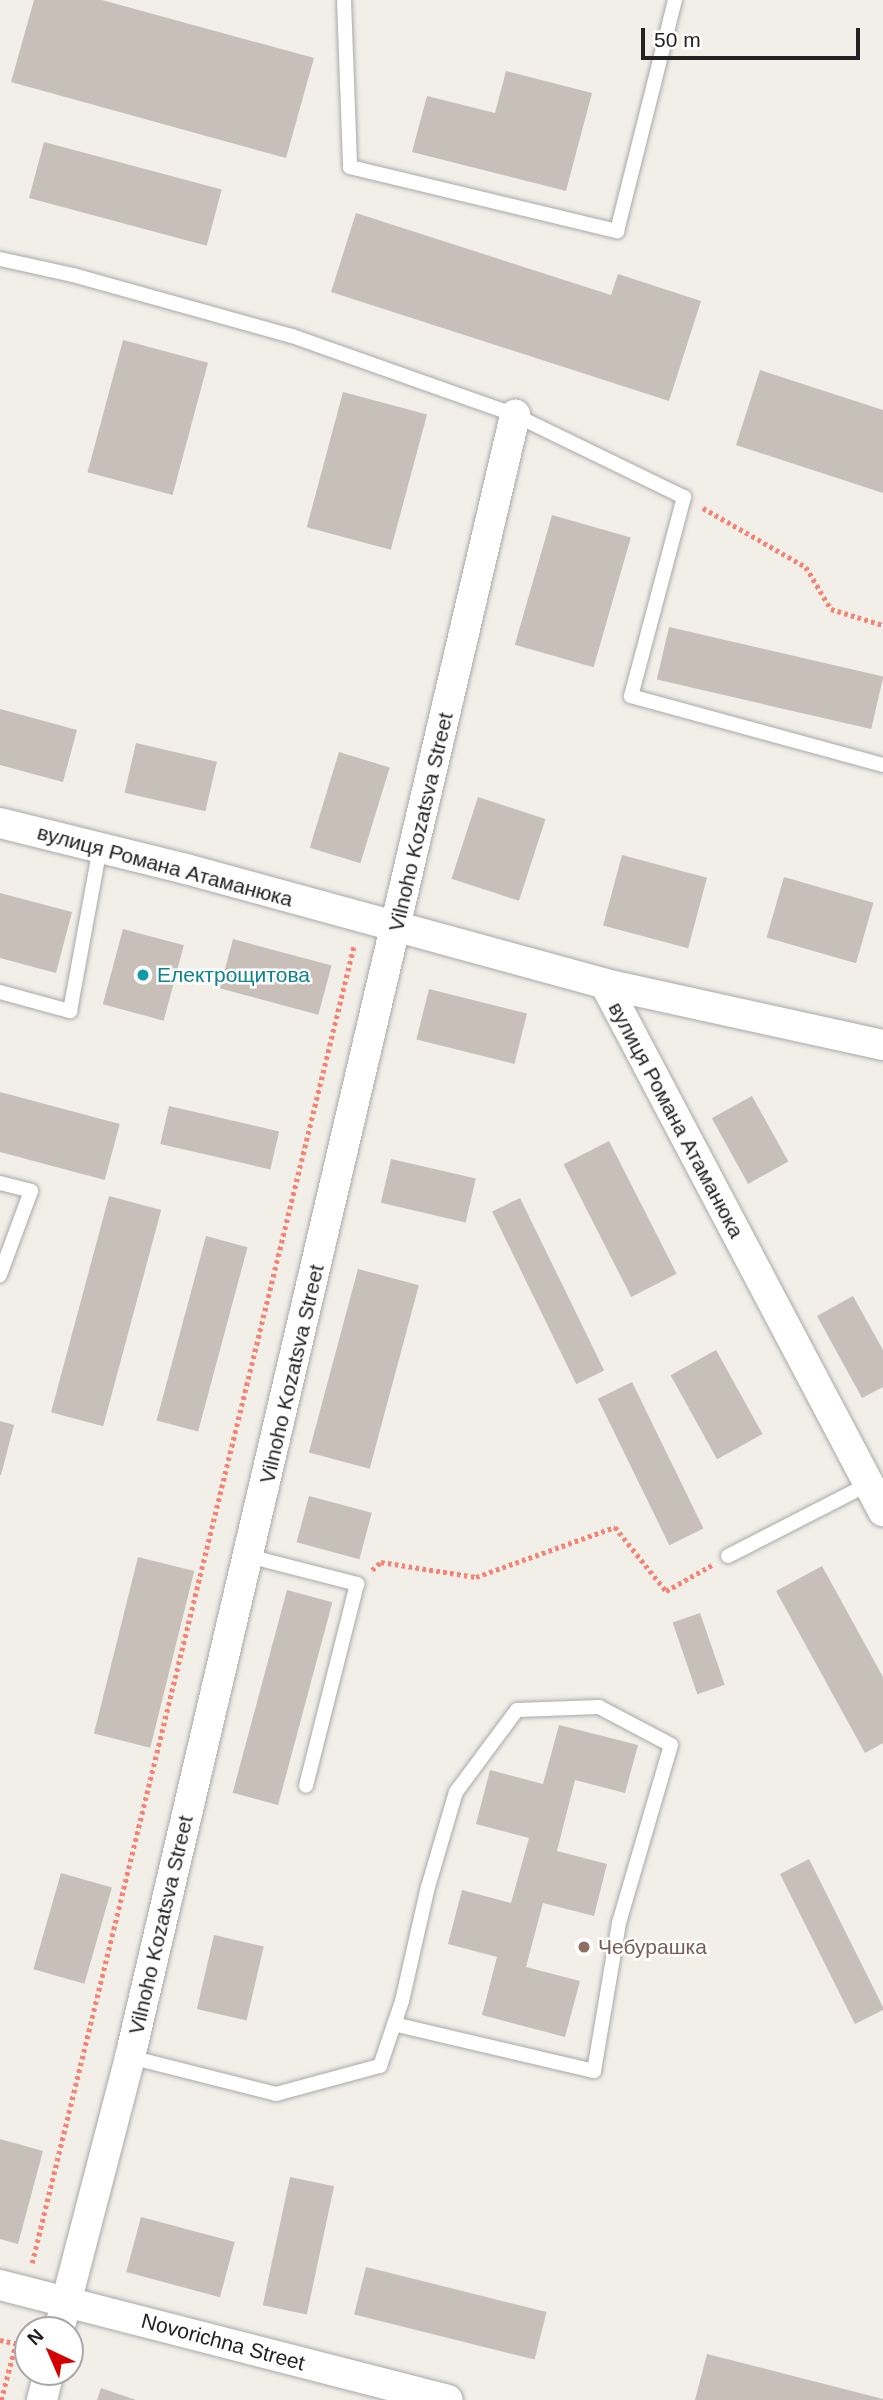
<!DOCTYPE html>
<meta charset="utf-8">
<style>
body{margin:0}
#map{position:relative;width:883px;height:2400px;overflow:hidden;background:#f2efe9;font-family:Arial,sans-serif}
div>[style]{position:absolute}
.building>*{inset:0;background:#c7bfb8;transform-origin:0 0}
.path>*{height:4.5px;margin-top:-2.25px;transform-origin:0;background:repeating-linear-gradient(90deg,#fa8072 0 3.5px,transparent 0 7px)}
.roads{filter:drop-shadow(0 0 2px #a9a9a9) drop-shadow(0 0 2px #a9a9a9)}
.lane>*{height:14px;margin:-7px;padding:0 7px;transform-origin:7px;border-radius:7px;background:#fff}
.street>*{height:30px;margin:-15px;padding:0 15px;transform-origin:15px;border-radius:15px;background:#fff}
.dots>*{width:19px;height:19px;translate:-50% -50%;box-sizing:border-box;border:4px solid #fff;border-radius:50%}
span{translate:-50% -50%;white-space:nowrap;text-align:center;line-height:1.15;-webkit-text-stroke:5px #fff;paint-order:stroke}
.street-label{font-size:21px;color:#222}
.culture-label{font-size:21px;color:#0d838f}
.left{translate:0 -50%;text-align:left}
.education-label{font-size:21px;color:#785e54}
.north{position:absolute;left:14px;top:2316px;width:70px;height:70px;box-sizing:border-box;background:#fff;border:2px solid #a7a7a7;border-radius:50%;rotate:316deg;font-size:19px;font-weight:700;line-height:28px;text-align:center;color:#222}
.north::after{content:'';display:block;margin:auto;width:24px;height:32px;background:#d40000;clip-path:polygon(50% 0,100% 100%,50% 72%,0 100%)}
.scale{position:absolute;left:641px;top:28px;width:219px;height:32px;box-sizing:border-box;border:4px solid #222;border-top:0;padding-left:9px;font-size:21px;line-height:24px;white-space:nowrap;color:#222;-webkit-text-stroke:5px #fff;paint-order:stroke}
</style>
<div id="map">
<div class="building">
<i style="clip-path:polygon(34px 0,102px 0,314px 58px,286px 158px,11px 82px)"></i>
<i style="clip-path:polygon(506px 71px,592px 93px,566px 191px,412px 152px,427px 96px,495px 113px)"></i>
<i style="left:44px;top:142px;width:184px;height:58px;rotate:15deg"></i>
<i style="clip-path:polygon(356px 213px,611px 295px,618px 274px,701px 301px,669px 401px,331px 292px)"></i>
<i style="left:123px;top:340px;width:88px;height:137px;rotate:15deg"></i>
<i style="clip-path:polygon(760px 370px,883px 410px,883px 493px,736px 445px)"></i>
<i style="left:343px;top:392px;width:87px;height:140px;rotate:15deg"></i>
<i style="left:552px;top:515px;width:82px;height:135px;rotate:16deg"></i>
<i style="left:669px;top:627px;width:220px;height:54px;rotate:13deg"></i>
<i style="clip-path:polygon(0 709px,77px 730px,63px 782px,0 765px)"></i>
<i style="left:136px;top:743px;width:83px;height:51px;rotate:13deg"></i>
<i style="left:339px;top:752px;width:53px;height:100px;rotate:17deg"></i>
<i style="left:478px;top:797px;width:71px;height:86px;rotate:18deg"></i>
<i style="left:622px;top:855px;width:88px;height:73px;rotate:15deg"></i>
<i style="left:784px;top:877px;width:93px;height:63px;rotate:16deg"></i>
<i style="clip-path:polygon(0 893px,72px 912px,56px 973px,0 958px)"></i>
<i style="left:123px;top:929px;width:63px;height:78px;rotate:15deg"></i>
<i style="left:233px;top:939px;width:102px;height:51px;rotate:15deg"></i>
<i style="left:429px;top:989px;width:101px;height:52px;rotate:14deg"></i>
<i style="left:0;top:1092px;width:124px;height:58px;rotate:15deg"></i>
<i style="left:752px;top:1096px;width:75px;height:46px;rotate:61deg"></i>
<i style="left:169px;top:1106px;width:113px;height:39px;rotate:13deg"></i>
<i style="left:609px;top:1141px;width:149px;height:51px;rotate:63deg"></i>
<i style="left:391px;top:1159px;width:87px;height:45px;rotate:13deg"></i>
<i style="left:109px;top:1196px;width:54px;height:224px;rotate:15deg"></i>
<i style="left:520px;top:1198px;width:192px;height:31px;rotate:64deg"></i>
<i style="left:206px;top:1236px;width:43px;height:191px;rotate:15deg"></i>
<i style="left:358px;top:1269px;width:63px;height:190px;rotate:15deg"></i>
<i style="clip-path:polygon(853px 1296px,883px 1350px,883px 1387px,862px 1398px,817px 1316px)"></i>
<i style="left:716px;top:1350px;width:96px;height:52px;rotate:61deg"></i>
<i style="left:632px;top:1382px;width:163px;height:38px;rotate:64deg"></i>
<i style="clip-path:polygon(0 1421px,14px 1425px,1px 1475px,0 1475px)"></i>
<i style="left:309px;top:1496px;width:65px;height:48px;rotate:15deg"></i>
<i style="left:138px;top:1557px;width:58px;height:182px;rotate:14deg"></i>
<i style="clip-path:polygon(822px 1566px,883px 1677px,883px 1743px,865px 1753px,776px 1591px)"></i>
<i style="left:287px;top:1590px;width:47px;height:210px;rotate:15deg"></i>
<i style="left:700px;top:1613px;width:76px;height:29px;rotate:71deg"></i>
<i style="clip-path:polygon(559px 1725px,638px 1745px,625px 1793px,575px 1780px,557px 1851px,607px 1864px,594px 1916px,543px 1903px,526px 1967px,580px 1981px,565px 2037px,482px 2015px,497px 1957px,448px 1944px,462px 1890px,511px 1903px,529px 1838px,476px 1824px,490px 1770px,543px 1784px)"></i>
<i style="clip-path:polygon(809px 1859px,883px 2007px,883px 2010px,855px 2024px,780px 1874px)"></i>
<i style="left:61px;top:1873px;width:53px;height:100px;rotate:16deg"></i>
<i style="left:214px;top:1935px;width:51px;height:76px;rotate:13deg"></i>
<i style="clip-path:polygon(0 2139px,43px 2151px,18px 2244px,0 2239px)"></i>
<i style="left:290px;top:2177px;width:45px;height:131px;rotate:12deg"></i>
<i style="left:141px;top:2217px;width:97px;height:57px;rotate:15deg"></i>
<i style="left:366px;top:2267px;width:186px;height:49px;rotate:14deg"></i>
<i style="clip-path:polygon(707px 2354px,883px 2399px,883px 2400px,695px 2400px)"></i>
<i style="clip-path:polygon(101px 2388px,136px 2400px,97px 2400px)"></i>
</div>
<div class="path">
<i style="left:703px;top:508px;width:119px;rotate:29.8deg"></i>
<i style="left:806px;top:567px;width:49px;rotate:59.2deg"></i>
<i style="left:831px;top:609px;width:54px;rotate:17.1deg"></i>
<i style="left:372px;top:1570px;width:12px;rotate:-42deg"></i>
<i style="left:381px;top:1562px;width:96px;rotate:9deg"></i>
<i style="left:476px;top:1577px;width:148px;rotate:-19.8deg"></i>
<i style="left:615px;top:1527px;width:82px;rotate:51.4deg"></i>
<i style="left:666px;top:1591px;width:53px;rotate:-29.5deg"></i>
<i style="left:32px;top:2263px;width:1357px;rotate:-76.27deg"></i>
<i style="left:0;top:2340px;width:29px;rotate:12deg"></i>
<i style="left:1px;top:2400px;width:59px;rotate:-75.3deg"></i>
</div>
<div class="roads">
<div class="lane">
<i style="left:344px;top:0;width:167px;rotate:87.9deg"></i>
<i style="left:350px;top:167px;width:275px;rotate:13.5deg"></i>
<i style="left:617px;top:231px;width:238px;rotate:-75.9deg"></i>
<i style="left:0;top:259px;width:75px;rotate:12.4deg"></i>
<i style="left:73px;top:275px;width:227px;rotate:15.6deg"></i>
<i style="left:292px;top:336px;width:237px;rotate:19.5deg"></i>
<i style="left:515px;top:415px;width:188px;rotate:25.9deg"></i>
<i style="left:684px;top:497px;width:206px;rotate:104.9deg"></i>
<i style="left:631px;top:696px;width:261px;rotate:15.3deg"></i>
<i style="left:0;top:992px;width:73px;rotate:15.2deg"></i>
<i style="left:70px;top:1011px;width:167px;rotate:-79.6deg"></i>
<i style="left:0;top:1183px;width:32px;rotate:14deg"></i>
<i style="left:31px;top:1191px;width:90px;rotate:110.3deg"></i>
<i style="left:248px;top:1556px;width:113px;rotate:14.4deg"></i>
<i style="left:357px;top:1584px;width:208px;rotate:104.2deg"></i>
<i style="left:728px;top:1556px;width:158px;rotate:-27.1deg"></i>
<i style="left:130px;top:2057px;width:151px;rotate:14.2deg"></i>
<i style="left:276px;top:2094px;width:108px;rotate:-15.1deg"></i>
<i style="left:380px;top:2066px;width:69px;rotate:-71.3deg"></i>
<i style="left:402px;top:2001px;width:117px;rotate:-77.2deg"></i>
<i style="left:428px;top:1887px;width:99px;rotate:-73.6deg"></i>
<i style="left:456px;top:1792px;width:102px;rotate:-53.4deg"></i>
<i style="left:517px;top:1710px;width:82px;rotate:-2.1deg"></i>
<i style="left:599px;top:1707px;width:81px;rotate:27.8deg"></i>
<i style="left:671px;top:1745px;width:185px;rotate:106.3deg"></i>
<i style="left:619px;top:1923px;width:150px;rotate:99.6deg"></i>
<i style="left:594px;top:2071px;width:205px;rotate:-166.8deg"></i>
</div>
<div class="street">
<i style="left:0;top:823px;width:192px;rotate:13.9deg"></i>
<i style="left:186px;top:869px;width:434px;rotate:15.3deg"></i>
<i style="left:605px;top:984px;width:596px;rotate:62.19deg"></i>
<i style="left:605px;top:984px;width:285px;rotate:12.4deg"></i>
<i style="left:0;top:2285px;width:462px;rotate:14.4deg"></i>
<i style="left:59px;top:2330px;width:282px;rotate:-75.4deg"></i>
<i style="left:130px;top:2057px;width:1687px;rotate:-76.8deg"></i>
<i style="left:42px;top:2400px;width:29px;rotate:-76deg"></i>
</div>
</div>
<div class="dots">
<i style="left:143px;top:975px;background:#0f9aa8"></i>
<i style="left:584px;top:1947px;background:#8d6e63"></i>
</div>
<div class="street-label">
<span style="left:421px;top:822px;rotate:-77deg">Vilnoho Kozatsva Street</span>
<span style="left:165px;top:866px;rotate:15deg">вулиця Романа Атаманюка</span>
<span style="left:676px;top:1120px;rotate:62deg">вулиця Романа Атаманюка</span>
<span style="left:292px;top:1374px;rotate:-77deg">Vilnoho Kozatsva Street</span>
<span style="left:161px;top:1925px;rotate:-77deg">Vilnoho Kozatsva Street</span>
<span style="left:223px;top:2342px;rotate:15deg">Novorichna Street</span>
</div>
<div class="culture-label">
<span class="left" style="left:157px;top:975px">Електрощитова</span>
</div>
<div class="education-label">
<span class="left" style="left:598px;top:1947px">Чебурашка</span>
</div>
<div class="north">N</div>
<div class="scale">50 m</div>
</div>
